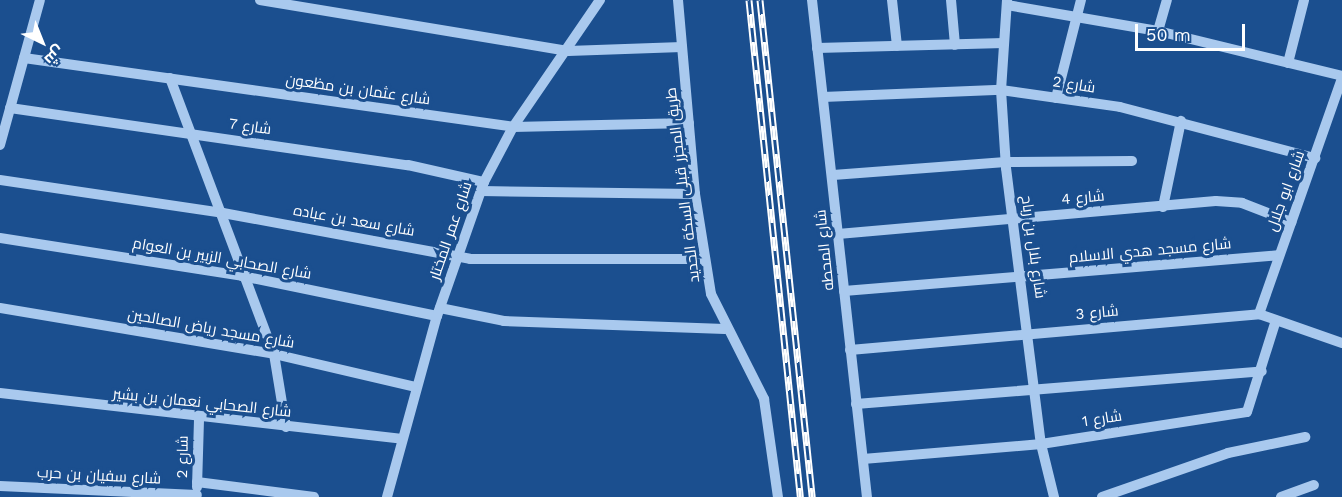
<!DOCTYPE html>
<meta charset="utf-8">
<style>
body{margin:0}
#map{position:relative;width:1342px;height:497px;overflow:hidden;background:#1b4f8f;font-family:"Work Sans",Cairo,sans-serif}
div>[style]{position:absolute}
.minor>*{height:10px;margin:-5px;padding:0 5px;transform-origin:5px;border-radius:5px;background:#a9c9ee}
.rail>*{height:7px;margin-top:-3.5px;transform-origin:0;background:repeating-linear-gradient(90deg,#1b4f8f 0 14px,#fff 0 28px);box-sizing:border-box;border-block:2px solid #fff}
span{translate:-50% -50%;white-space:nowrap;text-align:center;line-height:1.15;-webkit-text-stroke:6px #1b4f8f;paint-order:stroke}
.street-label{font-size:15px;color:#fff}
.north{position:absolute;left:12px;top:12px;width:60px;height:60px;-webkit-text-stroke:4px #1b4f8f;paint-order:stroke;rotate:137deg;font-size:16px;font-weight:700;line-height:24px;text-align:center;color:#fff}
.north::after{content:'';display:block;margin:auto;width:21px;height:27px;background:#fff;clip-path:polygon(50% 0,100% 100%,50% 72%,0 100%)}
.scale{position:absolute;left:1135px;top:24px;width:110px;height:27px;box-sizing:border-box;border:3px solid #fff;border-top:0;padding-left:8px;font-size:18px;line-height:21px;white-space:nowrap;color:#fff;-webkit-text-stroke:4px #1b4f8f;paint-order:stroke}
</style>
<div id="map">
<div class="minor">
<i style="left:260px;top:0;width:312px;rotate:9.4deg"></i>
<i style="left:568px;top:51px;width:114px;rotate:-2deg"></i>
<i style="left:678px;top:0;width:195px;rotate:85deg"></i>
<i style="left:695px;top:194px;width:101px;rotate:80.9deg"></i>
<i style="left:711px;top:294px;width:118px;rotate:63.2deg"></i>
<i style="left:764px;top:399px;width:99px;rotate:81.9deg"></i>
<i style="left:812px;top:0;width:500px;rotate:83.69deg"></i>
<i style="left:892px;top:0;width:46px;rotate:83.8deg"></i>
<i style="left:951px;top:0;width:45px;rotate:84.9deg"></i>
<i style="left:1007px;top:0;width:90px;rotate:93.8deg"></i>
<i style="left:1001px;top:90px;width:78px;rotate:86.3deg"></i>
<i style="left:1006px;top:168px;width:278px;rotate:82.8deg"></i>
<i style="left:1041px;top:444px;width:55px;rotate:76.2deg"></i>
<i style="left:1007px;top:5px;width:153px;rotate:9.8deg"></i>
<i style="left:1158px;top:31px;width:189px;rotate:13.7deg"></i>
<i style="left:1158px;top:31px;width:32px;rotate:-74deg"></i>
<i style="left:817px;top:48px;width:187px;rotate:-1.5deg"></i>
<i style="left:24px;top:58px;width:494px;rotate:8deg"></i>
<i style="left:513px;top:127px;width:176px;rotate:-1.3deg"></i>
<i style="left:1288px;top:63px;width:65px;rotate:-75.7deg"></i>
<i style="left:170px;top:78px;width:295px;rotate:69.4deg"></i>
<i style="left:274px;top:354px;width:74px;rotate:80.7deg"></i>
<i style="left:823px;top:97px;width:178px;rotate:-2.3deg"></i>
<i style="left:1001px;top:90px;width:120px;rotate:8.1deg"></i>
<i style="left:1120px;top:107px;width:202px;rotate:14.7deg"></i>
<i style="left:1056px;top:98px;width:101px;rotate:-75.7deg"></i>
<i style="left:10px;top:108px;width:402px;rotate:8.2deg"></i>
<i style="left:408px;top:165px;width:78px;rotate:12.6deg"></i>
<i style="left:0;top:145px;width:150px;rotate:-74.6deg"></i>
<i style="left:833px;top:175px;width:173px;rotate:-4.3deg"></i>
<i style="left:1006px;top:162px;width:126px;rotate:-0.5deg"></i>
<i style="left:0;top:180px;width:225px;rotate:8.4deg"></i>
<i style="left:223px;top:213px;width:251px;rotate:10.5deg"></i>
<i style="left:470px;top:259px;width:235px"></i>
<i style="left:481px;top:191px;width:214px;rotate:0.8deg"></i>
<i style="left:1163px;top:207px;width:88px;rotate:-78.2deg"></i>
<i style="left:838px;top:234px;width:379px;rotate:-5deg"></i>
<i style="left:1216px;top:201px;width:26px;rotate:4deg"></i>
<i style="left:1242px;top:203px;width:53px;rotate:21.2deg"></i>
<i style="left:0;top:238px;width:245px;rotate:8.9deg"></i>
<i style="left:242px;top:276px;width:199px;rotate:11.6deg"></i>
<i style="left:844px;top:291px;width:435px;rotate:-4.7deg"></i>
<i style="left:0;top:308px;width:278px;rotate:9.5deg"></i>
<i style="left:274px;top:354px;width:146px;rotate:13.1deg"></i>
<i style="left:440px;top:308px;width:65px;rotate:11.5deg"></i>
<i style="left:504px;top:321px;width:221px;rotate:2.1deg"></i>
<i style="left:1259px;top:314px;width:250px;rotate:-70.6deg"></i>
<i style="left:850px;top:350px;width:411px;rotate:-5deg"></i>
<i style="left:1259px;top:314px;width:88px;rotate:19.3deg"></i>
<i style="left:0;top:393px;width:405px;rotate:6.5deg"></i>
<i style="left:856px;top:404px;width:407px;rotate:-4.6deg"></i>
<i style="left:863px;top:459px;width:179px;rotate:-4.8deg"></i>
<i style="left:1041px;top:444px;width:208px;rotate:-8.8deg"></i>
<i style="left:1247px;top:412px;width:96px;rotate:-72.5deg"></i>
<i style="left:197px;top:482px;width:118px;rotate:7.3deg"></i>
<i style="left:0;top:486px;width:197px;rotate:2.6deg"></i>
<i style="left:197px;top:487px;width:69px;rotate:-88.3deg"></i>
<i style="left:387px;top:497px;width:188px;rotate:-74.6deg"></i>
<i style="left:437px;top:316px;width:142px;rotate:-70.7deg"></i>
<i style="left:484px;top:182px;width:62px;rotate:-62.2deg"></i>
<i style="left:513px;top:127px;width:154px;rotate:-55.6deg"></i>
<i style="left:1102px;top:497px;width:133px;rotate:-19.2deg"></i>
<i style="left:1228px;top:453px;width:79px;rotate:-11.7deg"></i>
<i style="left:1281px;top:497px;width:35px;rotate:-20deg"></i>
</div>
<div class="rail">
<i style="left:749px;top:0;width:500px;rotate:84.1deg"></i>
<i style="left:760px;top:0;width:500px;rotate:84deg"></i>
</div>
<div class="street-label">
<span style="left:1074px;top:85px;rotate:9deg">شارع 2</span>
<span style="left:358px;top:90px;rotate:8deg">شارع عثمان بن مظعون</span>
<span style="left:250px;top:127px;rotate:8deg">شارع 7</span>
<span style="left:683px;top:185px;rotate:-97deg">طريق المجزر قبلى السكة الحديد</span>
<span style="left:1286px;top:191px;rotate:-70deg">شارع ابو جلال</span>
<span style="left:1083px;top:198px;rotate:-5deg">شارع 4</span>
<span style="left:354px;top:221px;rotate:10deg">شارع سعد بن عباده</span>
<span style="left:451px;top:231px;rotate:-71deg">شارع عمر المختار</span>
<span style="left:1033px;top:247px;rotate:82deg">شارع بلال بن رباح</span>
<span style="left:825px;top:250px;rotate:-96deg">شارع المحطه</span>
<span style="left:1150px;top:251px;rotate:-5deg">شارع مسجد هدي الاسلام</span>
<span style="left:222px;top:259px;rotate:10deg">شارع الصحابي الزبير بن العوام</span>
<span style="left:1097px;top:313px;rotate:-5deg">شارع 3</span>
<span style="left:211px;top:329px;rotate:10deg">شارع مسجد رياض الصالحين</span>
<span style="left:202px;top:403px;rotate:6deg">شارع الصحابي نعمان بن بشير</span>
<span style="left:1102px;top:419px;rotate:-9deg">شارع 1</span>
<span style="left:183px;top:457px;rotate:-89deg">شارع 2</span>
<span style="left:99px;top:476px;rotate:3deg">شارع سفيان بن حرب</span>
</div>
<div class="north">ش</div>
<div class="scale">50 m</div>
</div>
